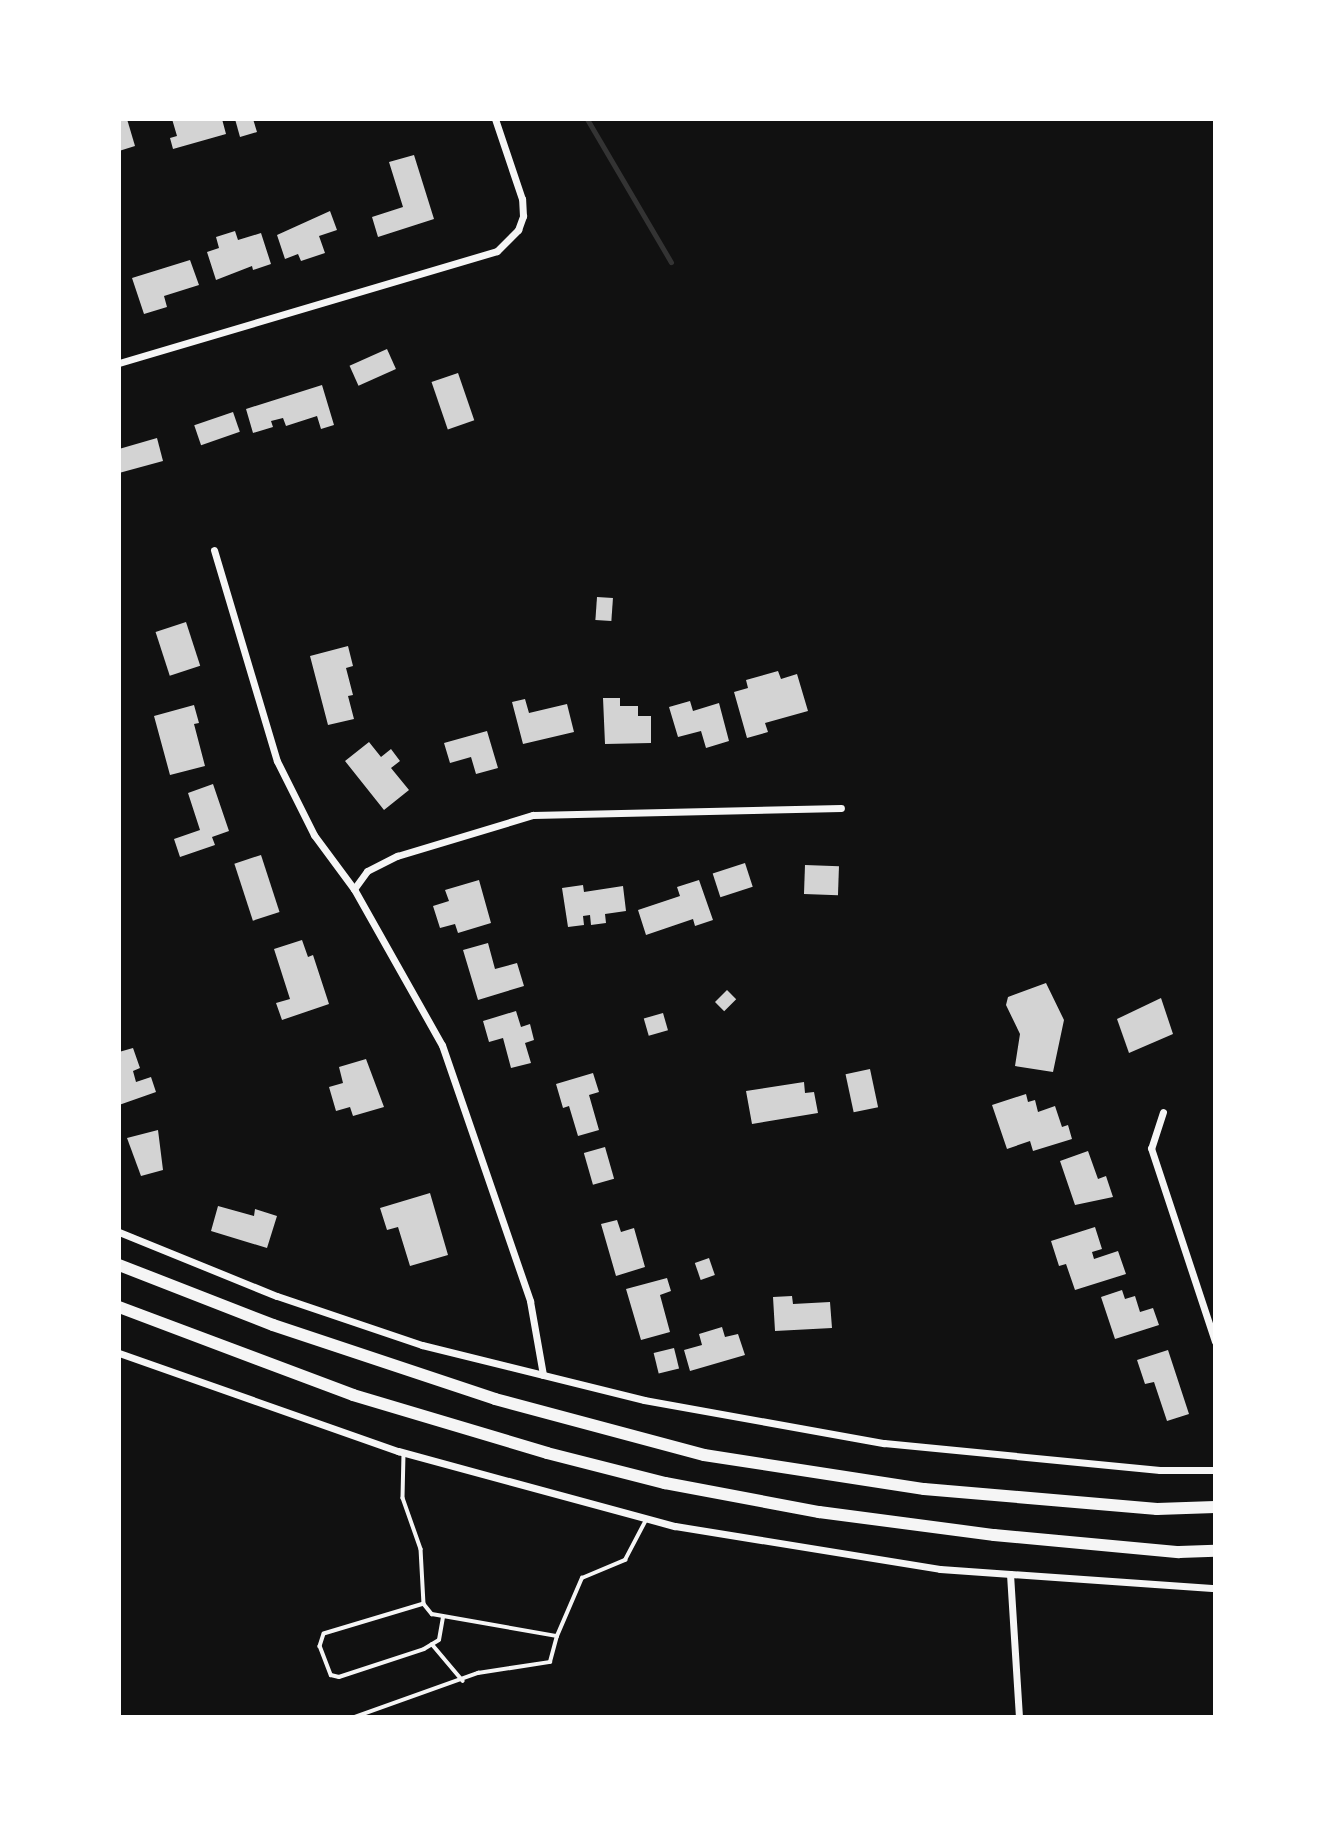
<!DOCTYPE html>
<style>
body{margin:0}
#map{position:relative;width:1334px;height:1836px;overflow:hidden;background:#111;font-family:"PT Sans Narrow",sans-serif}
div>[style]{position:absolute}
.stream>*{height:5px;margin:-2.5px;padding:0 2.5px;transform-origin:2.5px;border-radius:2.5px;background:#333}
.building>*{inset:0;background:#d3d3d3;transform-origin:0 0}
.service>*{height:3.5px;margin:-1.75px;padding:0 1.75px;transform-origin:1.75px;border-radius:1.75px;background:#f5f5f5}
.minor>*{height:7px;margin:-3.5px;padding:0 3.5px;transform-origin:3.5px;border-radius:3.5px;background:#f5f5f5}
.trunk>*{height:12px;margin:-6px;padding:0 6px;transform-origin:6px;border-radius:6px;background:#f5f5f5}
span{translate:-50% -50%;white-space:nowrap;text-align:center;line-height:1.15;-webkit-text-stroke:7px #fff;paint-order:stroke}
.frame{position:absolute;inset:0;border:121px solid #fff;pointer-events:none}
</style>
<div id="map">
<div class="stream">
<i style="left:587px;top:119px;width:166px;rotate:59.6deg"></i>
</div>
<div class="building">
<i style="clip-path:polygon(127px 119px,135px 146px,119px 151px,119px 121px)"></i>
<i style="clip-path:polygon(172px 119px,222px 119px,226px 134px,173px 149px,170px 138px,177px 136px)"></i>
<i style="clip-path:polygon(235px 119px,253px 119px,257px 132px,240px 137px)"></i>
<i style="clip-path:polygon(414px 155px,434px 219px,378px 237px,372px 217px,403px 207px,389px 162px)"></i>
<i style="clip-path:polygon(330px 211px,337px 230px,319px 236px,325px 253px,301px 261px,298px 254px,285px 259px,277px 235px)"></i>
<i style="clip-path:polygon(235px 231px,238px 240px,261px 233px,271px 264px,253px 270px,252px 266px,216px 280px,207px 252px,219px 248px,216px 237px)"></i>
<i style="clip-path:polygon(190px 260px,199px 285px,164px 296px,167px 307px,144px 314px,132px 278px)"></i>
<i style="left:387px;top:349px;width:22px;height:41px;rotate:66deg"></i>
<i style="left:458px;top:373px;width:50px;height:28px;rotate:71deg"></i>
<i style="clip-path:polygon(322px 385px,334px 425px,321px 429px,317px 416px,286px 426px,283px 418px,271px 421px,273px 427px,253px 433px,246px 409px)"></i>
<i style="left:233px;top:412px;width:21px;height:41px;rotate:71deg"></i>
<i style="clip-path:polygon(157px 438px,163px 461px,119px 473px,119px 449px)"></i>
<i style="left:597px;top:597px;width:16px;height:23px;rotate:4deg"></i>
<i style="left:186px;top:622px;width:46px;height:32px;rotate:72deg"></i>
<i style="clip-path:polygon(348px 646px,353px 666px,346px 668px,353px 695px,348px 696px,354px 719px,328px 725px,310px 656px)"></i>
<i style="clip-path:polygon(778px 671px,781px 679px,797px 674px,808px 711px,765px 723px,768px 732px,747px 738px,734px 692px,748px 688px,746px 680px)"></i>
<i style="clip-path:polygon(603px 698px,620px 698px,620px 706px,638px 706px,638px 716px,651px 716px,651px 743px,605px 744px)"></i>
<i style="clip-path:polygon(525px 699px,529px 713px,567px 704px,574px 732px,523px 744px,512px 702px)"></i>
<i style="clip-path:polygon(690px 701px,693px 711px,719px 703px,729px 741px,706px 748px,701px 731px,678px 737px,669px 707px)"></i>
<i style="clip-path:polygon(194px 705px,199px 723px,194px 724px,205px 766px,170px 775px,154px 716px)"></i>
<i style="clip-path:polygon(487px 731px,498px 768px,476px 774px,471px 757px,450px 763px,444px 743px)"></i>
<i style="clip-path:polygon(369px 742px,381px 757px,391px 749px,400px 761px,391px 768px,409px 790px,384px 810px,345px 761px)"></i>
<i style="clip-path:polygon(213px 784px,229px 831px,212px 837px,215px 845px,180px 857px,174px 839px,200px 830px,188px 793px)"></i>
<i style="left:261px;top:855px;width:60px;height:28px;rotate:72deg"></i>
<i style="left:745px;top:863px;width:25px;height:34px;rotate:72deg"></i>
<i style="left:805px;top:865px;width:34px;height:29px;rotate:2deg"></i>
<i style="clip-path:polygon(479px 880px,491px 923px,458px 933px,455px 924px,440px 928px,433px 906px,449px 901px,445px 890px)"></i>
<i style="clip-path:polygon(699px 880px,713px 920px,695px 926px,693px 919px,646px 935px,638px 910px,680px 896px,677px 887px)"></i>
<i style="clip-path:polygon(583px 885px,584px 892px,623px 886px,626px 911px,605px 914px,606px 923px,591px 925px,590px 915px,583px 916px,584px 925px,568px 927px,562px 888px)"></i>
<i style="clip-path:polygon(302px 940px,308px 957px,313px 955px,329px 1004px,282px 1020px,276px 1003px,290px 999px,274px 949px)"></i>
<i style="clip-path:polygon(488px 943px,495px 969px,517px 963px,524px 986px,478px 1000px,463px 950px)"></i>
<i style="clip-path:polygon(1046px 983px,1064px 1020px,1053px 1072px,1015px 1066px,1020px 1034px,1006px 1005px,1008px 997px)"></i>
<i style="left:727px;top:990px;width:13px;height:17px;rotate:45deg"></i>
<i style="clip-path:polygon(1161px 998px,1173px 1034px,1129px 1053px,1117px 1019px)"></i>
<i style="clip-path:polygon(516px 1011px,521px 1027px,530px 1024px,534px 1040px,525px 1043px,531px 1063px,511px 1068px,503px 1038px,489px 1042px,483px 1021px)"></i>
<i style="left:663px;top:1013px;width:18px;height:20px;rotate:74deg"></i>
<i style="clip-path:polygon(133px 1048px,140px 1068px,133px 1071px,136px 1082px,151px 1077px,156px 1092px,119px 1105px,119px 1052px)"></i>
<i style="clip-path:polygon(366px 1059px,384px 1107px,353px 1116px,350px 1107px,336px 1111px,329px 1087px,343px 1083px,339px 1067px)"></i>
<i style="left:870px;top:1069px;width:39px;height:25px;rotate:78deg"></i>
<i style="clip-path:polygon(593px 1073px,599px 1092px,589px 1095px,599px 1130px,578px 1136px,569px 1106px,563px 1108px,556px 1084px)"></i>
<i style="clip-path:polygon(804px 1082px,805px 1093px,814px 1092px,818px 1113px,752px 1124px,746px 1091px)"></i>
<i style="clip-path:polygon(1026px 1094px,1028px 1102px,1035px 1100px,1038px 1112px,1055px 1106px,1062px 1127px,1068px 1125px,1072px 1139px,1033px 1151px,1030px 1141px,1007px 1149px,992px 1105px)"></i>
<i style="clip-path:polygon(158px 1130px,163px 1170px,141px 1176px,127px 1138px)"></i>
<i style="left:605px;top:1147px;width:33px;height:22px;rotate:74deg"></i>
<i style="clip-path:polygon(1088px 1151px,1098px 1179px,1106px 1176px,1113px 1197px,1075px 1205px,1060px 1161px)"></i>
<i style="clip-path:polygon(430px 1193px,448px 1255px,410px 1266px,398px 1227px,387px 1230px,380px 1208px)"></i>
<i style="clip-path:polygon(218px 1206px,254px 1216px,255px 1209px,277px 1216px,267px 1248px,211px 1231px)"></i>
<i style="clip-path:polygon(617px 1220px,621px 1232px,634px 1228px,645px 1267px,616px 1276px,601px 1224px)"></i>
<i style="clip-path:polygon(1095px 1227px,1102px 1249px,1092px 1252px,1094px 1259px,1118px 1251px,1126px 1274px,1075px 1290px,1066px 1264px,1059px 1266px,1051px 1241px)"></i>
<i style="left:709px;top:1258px;width:18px;height:15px;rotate:71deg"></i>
<i style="clip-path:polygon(667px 1278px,671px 1291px,660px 1295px,670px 1332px,641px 1340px,626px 1289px)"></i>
<i style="clip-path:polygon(1122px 1290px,1125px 1299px,1135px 1296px,1140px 1312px,1153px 1308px,1159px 1325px,1115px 1339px,1101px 1297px)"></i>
<i style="clip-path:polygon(792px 1296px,793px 1304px,830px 1302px,832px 1328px,775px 1331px,773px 1297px)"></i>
<i style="clip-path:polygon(722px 1327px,725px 1337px,738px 1334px,745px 1355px,690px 1371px,684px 1350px,702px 1345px,699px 1334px)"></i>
<i style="left:674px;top:1348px;width:21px;height:21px;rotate:76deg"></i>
<i style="clip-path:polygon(1168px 1350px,1189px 1414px,1167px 1421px,1154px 1382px,1145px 1384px,1137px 1360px)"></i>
</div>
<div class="service">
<i style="left:404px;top:1454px;width:44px;rotate:91.3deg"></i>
<i style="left:403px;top:1498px;width:54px;rotate:70.6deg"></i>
<i style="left:421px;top:1549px;width:55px;rotate:86.9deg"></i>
<i style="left:424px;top:1604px;width:13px;rotate:51deg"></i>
<i style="left:432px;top:1614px;width:127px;rotate:10deg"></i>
<i style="left:557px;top:1636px;width:63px;rotate:-66.7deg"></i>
<i style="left:582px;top:1578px;width:47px;rotate:-22.7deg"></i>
<i style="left:625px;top:1560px;width:45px;rotate:-62.3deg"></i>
<i style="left:424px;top:1604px;width:104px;rotate:163.3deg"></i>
<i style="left:324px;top:1634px;width:13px;rotate:108deg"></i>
<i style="left:320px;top:1646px;width:31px;rotate:69deg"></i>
<i style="left:331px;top:1675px;width:8px;rotate:14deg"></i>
<i style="left:339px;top:1677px;width:89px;rotate:-18.2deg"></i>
<i style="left:424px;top:1649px;width:17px;rotate:-31deg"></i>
<i style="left:439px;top:1640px;width:23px;rotate:-80deg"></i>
<i style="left:432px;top:1644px;width:48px;rotate:50deg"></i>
<i style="left:355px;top:1717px;width:131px;rotate:-19.7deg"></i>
<i style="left:478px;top:1673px;width:73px;rotate:-8.7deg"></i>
<i style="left:550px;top:1662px;width:27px;rotate:-75deg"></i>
</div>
<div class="minor">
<i style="left:119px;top:363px;width:394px;rotate:-16.5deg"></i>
<i style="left:497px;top:251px;width:30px;rotate:-45deg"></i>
<i style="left:518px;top:230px;width:15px;rotate:-70deg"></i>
<i style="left:523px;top:216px;width:17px;rotate:-93deg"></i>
<i style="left:522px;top:199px;width:84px;rotate:-108.6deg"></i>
<i style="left:214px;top:550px;width:220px;rotate:73.4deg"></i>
<i style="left:277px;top:761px;width:83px;rotate:63.4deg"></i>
<i style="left:314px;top:835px;width:67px;rotate:53.5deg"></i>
<i style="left:354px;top:889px;width:179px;rotate:60.6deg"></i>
<i style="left:442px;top:1045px;width:271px;rotate:71deg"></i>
<i style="left:530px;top:1301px;width:75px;rotate:80deg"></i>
<i style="left:354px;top:889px;width:22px;rotate:-54deg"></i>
<i style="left:367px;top:871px;width:34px;rotate:-27deg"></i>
<i style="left:397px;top:856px;width:142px;rotate:-16.8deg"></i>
<i style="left:533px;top:815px;width:308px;rotate:-1.3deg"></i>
<i style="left:1163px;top:1112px;width:38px;rotate:108deg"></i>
<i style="left:1151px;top:1148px;width:204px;rotate:71.7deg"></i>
<i style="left:119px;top:1232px;width:170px;rotate:22.1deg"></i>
<i style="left:277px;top:1296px;width:153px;rotate:18.7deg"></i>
<i style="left:422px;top:1345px;width:229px;rotate:13.9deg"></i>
<i style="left:644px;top:1400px;width:244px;rotate:10.2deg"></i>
<i style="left:884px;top:1443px;width:277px;rotate:5.6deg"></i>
<i style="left:1160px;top:1470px;width:55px"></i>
<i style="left:119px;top:1353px;width:296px;rotate:19.4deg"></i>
<i style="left:398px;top:1451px;width:287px;rotate:15.2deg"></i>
<i style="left:675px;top:1526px;width:268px;rotate:9.2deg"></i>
<i style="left:940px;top:1569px;width:276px;rotate:4deg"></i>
<i style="left:1010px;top:1574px;width:143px;rotate:86.4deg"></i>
</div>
<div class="trunk">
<i style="left:119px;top:1265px;width:165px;rotate:21.3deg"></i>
<i style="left:273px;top:1325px;width:234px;rotate:18.4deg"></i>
<i style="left:495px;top:1399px;width:216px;rotate:15deg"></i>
<i style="left:704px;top:1455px;width:223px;rotate:8.8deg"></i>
<i style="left:924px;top:1489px;width:234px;rotate:4.9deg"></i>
<i style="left:1157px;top:1509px;width:58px;rotate:-2deg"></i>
<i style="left:119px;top:1307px;width:250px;rotate:20.6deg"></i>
<i style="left:353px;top:1395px;width:202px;rotate:16.6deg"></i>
<i style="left:547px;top:1453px;width:122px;rotate:14.3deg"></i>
<i style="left:665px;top:1483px;width:157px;rotate:10.7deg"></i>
<i style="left:819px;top:1512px;width:177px;rotate:7.5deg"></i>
<i style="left:994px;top:1535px;width:186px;rotate:5.3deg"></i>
<i style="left:1179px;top:1552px;width:36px;rotate:-2deg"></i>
</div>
<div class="frame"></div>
</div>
